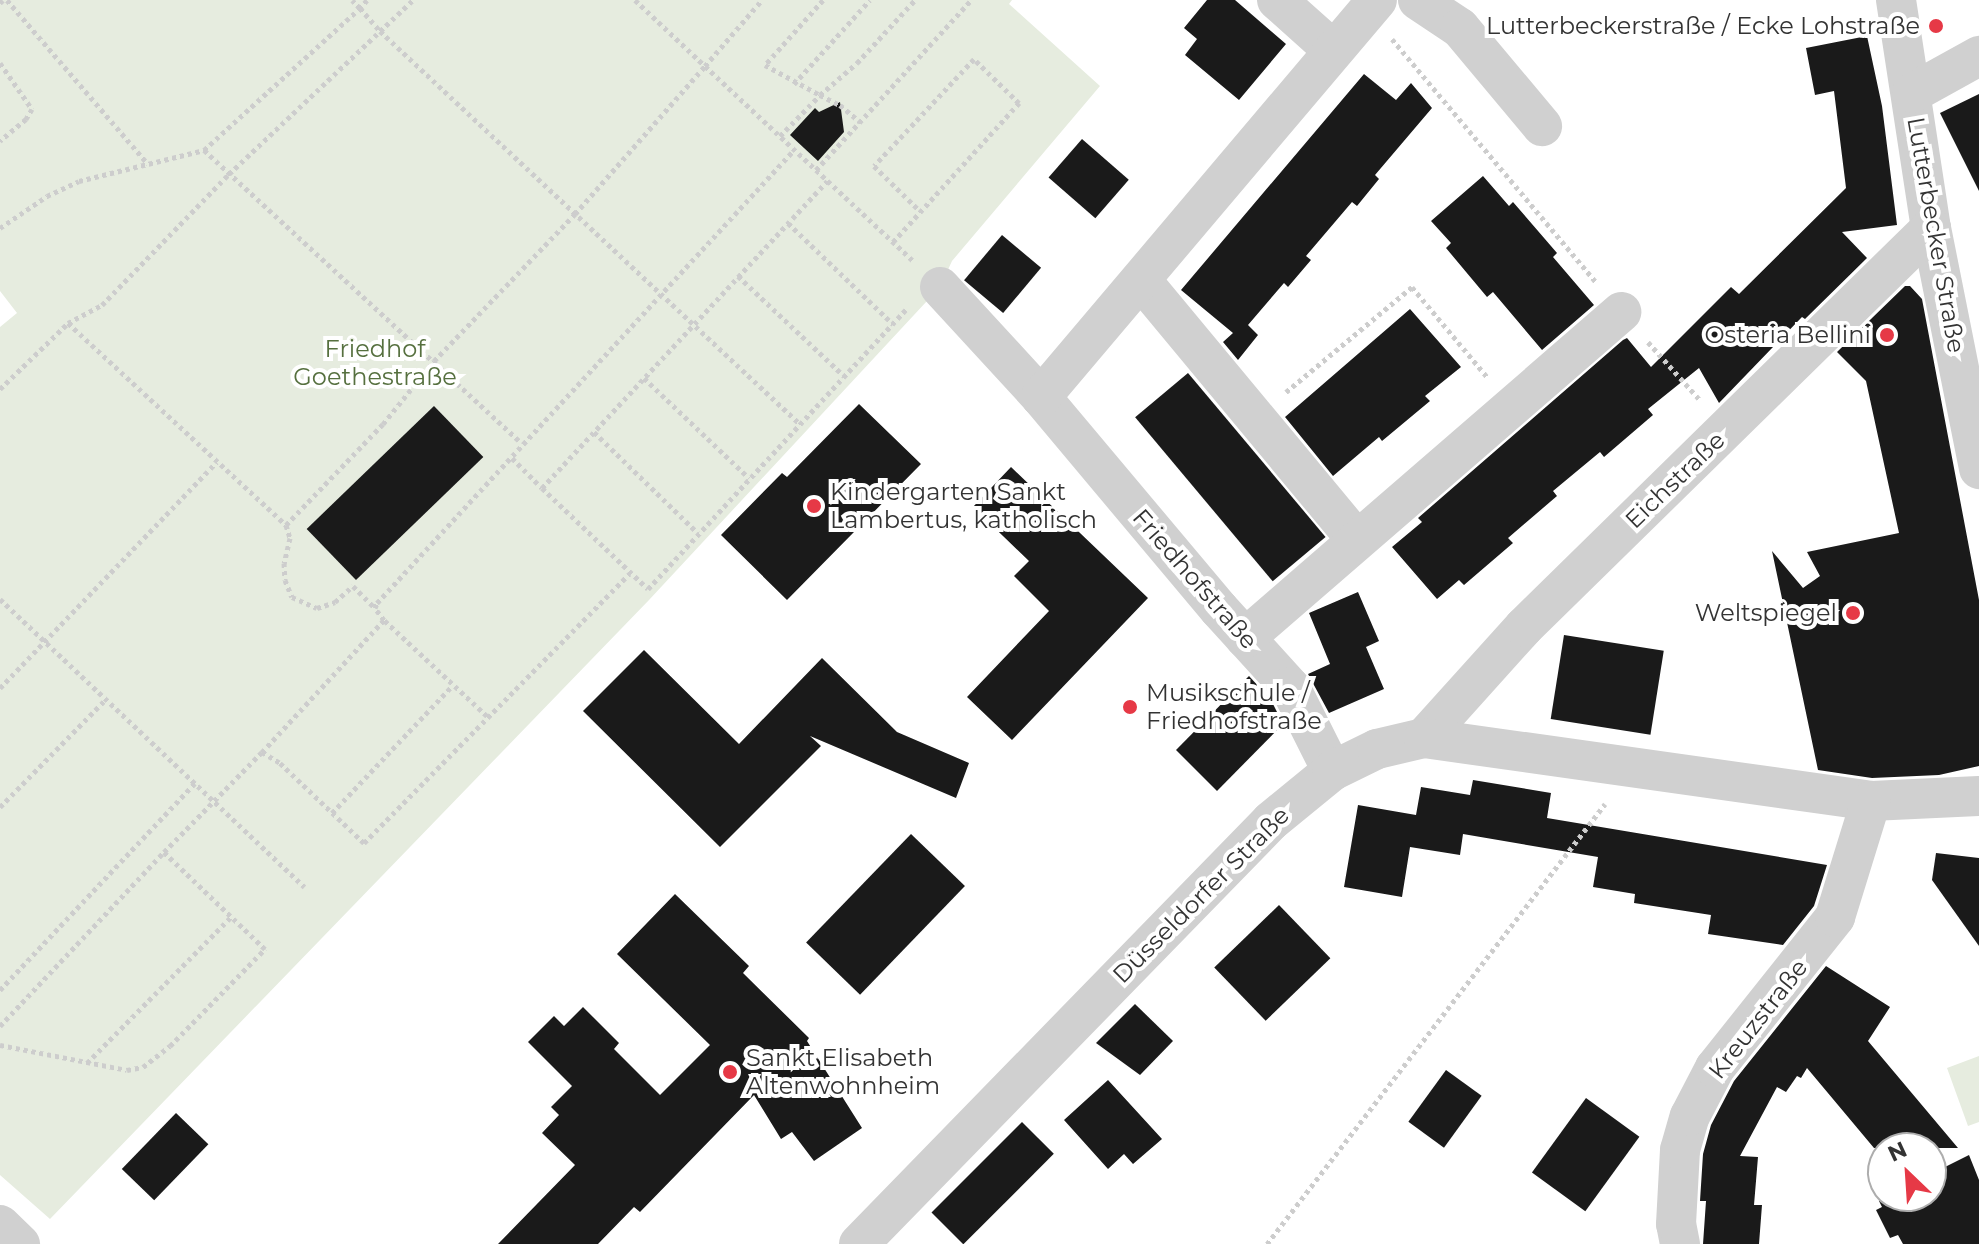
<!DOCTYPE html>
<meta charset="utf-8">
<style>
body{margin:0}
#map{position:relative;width:1979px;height:1244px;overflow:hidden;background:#fff;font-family:Montserrat,sans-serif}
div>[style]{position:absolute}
.green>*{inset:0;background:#e6ecdf}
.building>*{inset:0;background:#1a1a1a;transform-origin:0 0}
.path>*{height:5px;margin-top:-2.5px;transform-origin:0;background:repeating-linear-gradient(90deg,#cdcdcd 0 4px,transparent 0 8px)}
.minor>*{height:40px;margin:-20px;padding:0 20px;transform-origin:20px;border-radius:20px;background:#d0d0d0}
.dots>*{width:22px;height:22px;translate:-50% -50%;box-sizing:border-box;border:4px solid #fff;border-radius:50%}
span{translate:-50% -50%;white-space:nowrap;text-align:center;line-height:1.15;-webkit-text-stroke:8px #fff;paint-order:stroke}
.poi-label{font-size:24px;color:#333}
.right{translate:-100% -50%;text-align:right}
.left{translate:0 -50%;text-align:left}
.street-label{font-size:24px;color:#333}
.park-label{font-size:24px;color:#56703f}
.north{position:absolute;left:1867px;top:1132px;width:80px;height:80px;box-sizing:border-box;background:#fff;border:2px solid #adadad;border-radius:50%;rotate:335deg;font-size:22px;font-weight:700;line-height:32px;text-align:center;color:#333}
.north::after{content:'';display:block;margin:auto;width:28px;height:36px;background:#e63946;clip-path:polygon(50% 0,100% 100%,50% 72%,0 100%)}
</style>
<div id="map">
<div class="green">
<i style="clip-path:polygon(0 0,1012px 0,1009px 4px,1100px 86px,952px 261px,940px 287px,649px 600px,50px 1219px,0 1175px,0 327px,17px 313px,0 291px)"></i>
<i style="clip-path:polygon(1979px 1056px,1979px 1122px,1968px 1126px,1947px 1068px)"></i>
</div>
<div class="building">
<i style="clip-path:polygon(1207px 0,1235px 0,1286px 44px,1239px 100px,1185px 55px,1197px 39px,1184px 28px)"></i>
<i style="clip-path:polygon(1867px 36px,1882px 106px,1897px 225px,1842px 232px,1867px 258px,1805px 319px,1802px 317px,1719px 403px,1699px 368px,1648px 409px,1653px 415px,1604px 457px,1600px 452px,1553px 491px,1557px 496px,1508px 538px,1513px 543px,1464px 585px,1459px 580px,1437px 599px,1392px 547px,1422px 522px,1418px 518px,1623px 340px,1627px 338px,1651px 367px,1731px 287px,1739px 294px,1846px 188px,1834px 91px,1815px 95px,1806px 48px)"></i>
<i style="clip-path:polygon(1364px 74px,1396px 100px,1411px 83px,1432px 108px,1375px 175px,1379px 179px,1357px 206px,1352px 202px,1306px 256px,1311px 260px,1288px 287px,1284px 283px,1248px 325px,1258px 335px,1238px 360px,1223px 342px,1233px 333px,1181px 290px)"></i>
<i style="clip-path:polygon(1979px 94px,1979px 191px,1940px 113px)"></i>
<i style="clip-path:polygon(840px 102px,844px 132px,818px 161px,790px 135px,815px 108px,819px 112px)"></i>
<i style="left:1082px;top:139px;width:62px;height:51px;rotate:41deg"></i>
<i style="clip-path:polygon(1483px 176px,1509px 206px,1513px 202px,1557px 253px,1553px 257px,1594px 305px,1542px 350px,1493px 292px,1487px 297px,1446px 248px,1451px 243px,1431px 221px)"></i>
<i style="left:1002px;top:235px;width:51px;height:59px;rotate:40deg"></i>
<i style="clip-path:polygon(1905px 286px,1910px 286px,1922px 299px,1979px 600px,1979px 766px,1939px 775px,1872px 778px,1818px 770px,1772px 551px,1803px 588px,1820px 576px,1807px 552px,1899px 533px,1866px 381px,1837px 352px)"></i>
<i style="clip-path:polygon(1410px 309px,1461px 367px,1425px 396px,1430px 401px,1382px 441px,1379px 437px,1333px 476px,1285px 417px)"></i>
<i style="left:1188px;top:373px;width:214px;height:69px;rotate:50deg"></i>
<i style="clip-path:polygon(859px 404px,921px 464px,787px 600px,721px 535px,782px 473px,787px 477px)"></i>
<i style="left:434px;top:406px;width:71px;height:177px;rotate:46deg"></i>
<i style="clip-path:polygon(1011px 467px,1148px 598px,1012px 740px,967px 697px,1049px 611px,1014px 576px,1029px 561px,973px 507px)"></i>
<i style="clip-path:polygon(1358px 592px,1379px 641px,1366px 647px,1384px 689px,1329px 713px,1308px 674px,1330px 664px,1309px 613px)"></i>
<i style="left:1564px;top:635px;width:101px;height:85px;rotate:9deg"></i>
<i style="clip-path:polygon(644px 650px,739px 744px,822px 658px,897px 732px,969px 763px,956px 798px,810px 736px,821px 746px,720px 847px,583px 711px)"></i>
<i style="clip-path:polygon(1249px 676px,1271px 700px,1283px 724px,1217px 791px,1176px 750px)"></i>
<i style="clip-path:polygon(1473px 780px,1551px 793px,1547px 818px,1827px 865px,1814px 906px,1783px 945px,1708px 934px,1711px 915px,1634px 903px,1635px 894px,1593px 887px,1598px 857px,1463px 834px,1460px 855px,1410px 847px,1402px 897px,1344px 887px,1358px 805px,1416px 815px,1421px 787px,1470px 795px)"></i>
<i style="left:911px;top:834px;width:75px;height:151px;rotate:44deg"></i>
<i style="clip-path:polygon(1936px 853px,1979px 858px,1979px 946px,1932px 880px)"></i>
<i style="clip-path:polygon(675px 894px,749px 966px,743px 973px,809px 1038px,807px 1041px,862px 1128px,814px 1161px,792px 1132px,781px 1139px,754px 1095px,640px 1212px,634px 1207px,598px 1244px,498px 1244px,575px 1165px,542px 1133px,559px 1115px,551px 1107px,572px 1086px,528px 1042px,554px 1016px,564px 1026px,583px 1007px,619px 1043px,614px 1049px,660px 1095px,710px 1045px,617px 954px)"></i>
<i style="left:1279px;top:905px;width:74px;height:90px;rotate:46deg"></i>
<i style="clip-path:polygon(1826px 966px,1890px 1007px,1868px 1041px,1958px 1148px,1874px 1148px,1807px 1068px,1801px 1078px,1797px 1076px,1786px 1092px,1777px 1087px,1740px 1156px,1758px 1157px,1754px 1205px,1762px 1205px,1759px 1244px,1703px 1244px,1706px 1201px,1700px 1201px,1703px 1154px,1711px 1125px,1734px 1081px)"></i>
<i style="clip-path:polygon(1135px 1004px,1173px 1041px,1140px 1075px,1096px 1043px)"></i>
<i style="left:1446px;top:1070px;width:44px;height:64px;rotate:36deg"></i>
<i style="clip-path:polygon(1108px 1080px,1162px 1139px,1133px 1164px,1124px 1154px,1108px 1169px,1064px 1120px)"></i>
<i style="left:1586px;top:1098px;width:66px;height:92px;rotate:36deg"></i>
<i style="left:176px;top:1113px;width:45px;height:78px;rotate:44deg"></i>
<i style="left:1022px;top:1122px;width:45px;height:128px;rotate:45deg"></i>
<i style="clip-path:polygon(1969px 1155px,1979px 1180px,1979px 1244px,1903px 1244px,1898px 1235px,1890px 1238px,1876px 1210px,1882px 1207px,1879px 1201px,1888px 1196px,1931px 1196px,1931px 1174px)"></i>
</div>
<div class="path">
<i style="left:7px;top:0;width:216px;rotate:49.3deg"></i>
<i style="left:367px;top:0;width:11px;rotate:131deg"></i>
<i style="left:360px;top:8px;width:30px;rotate:49deg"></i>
<i style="left:380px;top:31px;width:575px;rotate:43.1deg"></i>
<i style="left:635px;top:0;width:96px;rotate:43.3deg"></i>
<i style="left:705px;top:66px;width:87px;rotate:-49.2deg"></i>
<i style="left:823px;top:0;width:87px;rotate:131.7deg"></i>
<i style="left:765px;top:65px;width:63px;rotate:28.6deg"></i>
<i style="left:820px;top:95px;width:49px;rotate:-40.9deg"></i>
<i style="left:857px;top:63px;width:86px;rotate:-47.4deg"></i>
<i style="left:0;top:3px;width:4px;rotate:-45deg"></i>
<i style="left:1392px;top:39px;width:319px;rotate:50deg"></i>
<i style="left:0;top:63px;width:56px;rotate:55.2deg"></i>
<i style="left:32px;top:109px;width:12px;rotate:121deg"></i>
<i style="left:26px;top:119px;width:34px;rotate:140deg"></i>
<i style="left:794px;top:84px;width:113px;rotate:-47.9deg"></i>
<i style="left:780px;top:136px;width:57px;rotate:-45.7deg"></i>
<i style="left:820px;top:95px;width:22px;rotate:27deg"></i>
<i style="left:840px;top:105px;width:26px;rotate:40deg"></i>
<i style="left:204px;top:150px;width:432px;rotate:42.7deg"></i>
<i style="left:816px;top:170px;width:230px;rotate:-47.6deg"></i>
<i style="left:788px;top:223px;width:146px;rotate:43.9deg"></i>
<i style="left:0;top:228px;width:57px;rotate:-34.2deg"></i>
<i style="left:47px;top:196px;width:35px;rotate:-25deg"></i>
<i style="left:79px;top:181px;width:129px;rotate:-13.9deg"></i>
<i style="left:204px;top:150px;width:211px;rotate:-42.3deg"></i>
<i style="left:360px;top:8px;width:11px;rotate:-135deg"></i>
<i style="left:893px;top:242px;width:188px;rotate:-47.8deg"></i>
<i style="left:1019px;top:103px;width:63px;rotate:-135.6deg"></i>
<i style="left:974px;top:59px;width:146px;rotate:133.1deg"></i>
<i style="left:874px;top:166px;width:64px;rotate:44.4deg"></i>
<i style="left:738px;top:276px;width:146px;rotate:43.3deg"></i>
<i style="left:68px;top:323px;width:297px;rotate:42.8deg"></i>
<i style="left:286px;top:525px;width:14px;rotate:73deg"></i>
<i style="left:290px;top:538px;width:26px;rotate:103deg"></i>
<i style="left:284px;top:563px;width:17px;rotate:87deg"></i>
<i style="left:285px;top:580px;width:18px;rotate:68deg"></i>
<i style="left:292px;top:597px;width:27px;rotate:24deg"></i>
<i style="left:317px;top:608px;width:19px;rotate:-18deg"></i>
<i style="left:335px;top:602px;width:24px;rotate:-42deg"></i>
<i style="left:353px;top:586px;width:31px;rotate:45deg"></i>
<i style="left:1648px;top:342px;width:78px;rotate:48.1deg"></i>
<i style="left:644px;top:378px;width:145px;rotate:43.6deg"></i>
<i style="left:0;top:389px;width:95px;rotate:-44.1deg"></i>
<i style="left:68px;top:323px;width:38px;rotate:-28deg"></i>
<i style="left:102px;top:305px;width:182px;rotate:-45.9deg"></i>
<i style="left:229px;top:174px;width:253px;rotate:-43.4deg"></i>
<i style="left:1286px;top:392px;width:164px;rotate:-39.8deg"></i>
<i style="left:1412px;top:287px;width:119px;rotate:50.1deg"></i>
<i style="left:594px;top:432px;width:145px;rotate:44.2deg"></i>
<i style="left:512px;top:458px;width:42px;rotate:45deg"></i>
<i style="left:542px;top:488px;width:419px;rotate:-47.1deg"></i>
<i style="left:542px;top:488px;width:146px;rotate:43.6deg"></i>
<i style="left:648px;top:589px;width:381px;rotate:-47.3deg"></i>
<i style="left:286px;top:525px;width:140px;rotate:-46.2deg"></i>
<i style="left:383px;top:424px;width:81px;rotate:-51deg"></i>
<i style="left:434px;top:361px;width:204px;rotate:-46.2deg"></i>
<i style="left:575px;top:214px;width:197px;rotate:-48.7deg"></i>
<i style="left:705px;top:66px;width:284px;rotate:43.1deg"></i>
<i style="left:0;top:599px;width:419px;rotate:43.4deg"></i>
<i style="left:384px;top:620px;width:180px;rotate:132.7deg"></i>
<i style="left:262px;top:752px;width:21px;rotate:31deg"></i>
<i style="left:280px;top:763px;width:116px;rotate:43.6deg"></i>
<i style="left:364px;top:843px;width:378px;rotate:-45.4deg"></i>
<i style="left:0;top:688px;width:313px;rotate:-46.2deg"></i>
<i style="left:487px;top:716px;width:141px;rotate:-137deg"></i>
<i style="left:384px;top:620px;width:15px;rotate:-127deg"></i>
<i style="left:375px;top:608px;width:5px;rotate:-68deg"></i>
<i style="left:377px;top:603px;width:616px;rotate:-47.37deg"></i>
<i style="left:0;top:807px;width:151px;rotate:-45.5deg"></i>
<i style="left:332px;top:813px;width:176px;rotate:-46.6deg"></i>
<i style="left:0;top:990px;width:284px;rotate:-46.7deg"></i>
<i style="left:0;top:1026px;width:239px;rotate:-46.7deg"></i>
<i style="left:0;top:1045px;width:129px;rotate:11.1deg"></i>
<i style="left:127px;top:1070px;width:16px;rotate:-11deg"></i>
<i style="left:143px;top:1067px;width:34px;rotate:-38deg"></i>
<i style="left:170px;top:1046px;width:136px;rotate:-45.6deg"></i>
<i style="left:265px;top:949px;width:140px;rotate:-136.2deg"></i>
<i style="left:164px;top:852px;width:140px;rotate:-45.6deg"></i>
<i style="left:87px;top:1063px;width:205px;rotate:-45.4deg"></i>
<i style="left:1267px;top:1244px;width:555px;rotate:-52.47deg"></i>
</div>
<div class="minor">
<i style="left:1277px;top:0;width:75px;rotate:41.8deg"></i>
<i style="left:1418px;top:0;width:50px;rotate:33.7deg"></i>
<i style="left:1460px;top:28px;width:128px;rotate:50.1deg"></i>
<i style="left:1896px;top:0;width:231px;rotate:81.3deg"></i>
<i style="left:1931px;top:228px;width:246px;rotate:78.7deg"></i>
<i style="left:1912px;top:93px;width:77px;rotate:-28.9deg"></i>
<i style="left:1141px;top:280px;width:338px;rotate:50.3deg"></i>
<i style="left:940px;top:287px;width:149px;rotate:47.4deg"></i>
<i style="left:1041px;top:397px;width:277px;rotate:50deg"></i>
<i style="left:1219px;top:609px;width:105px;rotate:47.7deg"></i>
<i style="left:1290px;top:687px;width:94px;rotate:63.4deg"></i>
<i style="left:1041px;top:397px;width:520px;rotate:-49.76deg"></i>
<i style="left:1245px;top:638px;width:498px;rotate:-40.9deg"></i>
<i style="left:1424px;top:738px;width:149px;rotate:-48deg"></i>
<i style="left:1524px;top:627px;width:570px;rotate:-44.43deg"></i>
<i style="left:0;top:1225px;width:28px;rotate:44deg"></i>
<i style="left:859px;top:1244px;width:590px;rotate:-45.75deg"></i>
<i style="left:1271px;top:821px;width:79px;rotate:-39.3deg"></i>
<i style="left:1332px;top:771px;width:50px;rotate:-26.1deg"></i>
<i style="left:1377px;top:749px;width:48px;rotate:-13.2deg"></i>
<i style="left:1424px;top:738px;width:451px;rotate:8deg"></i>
<i style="left:1871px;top:801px;width:108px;rotate:-2.7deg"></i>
<i style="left:1680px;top:1244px;width:20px;rotate:-101deg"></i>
<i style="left:1676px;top:1224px;width:74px;rotate:-86.9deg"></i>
<i style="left:1680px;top:1150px;width:35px;rotate:-74deg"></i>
<i style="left:1690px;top:1116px;width:54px;rotate:-62.5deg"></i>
<i style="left:1715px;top:1068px;width:193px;rotate:-51.5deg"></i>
<i style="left:1835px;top:917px;width:121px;rotate:-72.8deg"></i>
</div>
<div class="dots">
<i style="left:1936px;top:26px;background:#e63946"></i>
<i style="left:1887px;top:335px;background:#e63946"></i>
<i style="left:814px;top:506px;background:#e63946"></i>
<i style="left:1853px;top:613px;background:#e63946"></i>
<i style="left:1130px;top:707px;background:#e63946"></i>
<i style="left:730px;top:1072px;background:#e63946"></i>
</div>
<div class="poi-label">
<span class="right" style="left:1920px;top:26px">Lutterbeckerstraße / Ecke Lohstraße</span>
<span class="right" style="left:1871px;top:335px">Osteria Bellini</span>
<span class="left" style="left:830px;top:506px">Kindergarten Sankt<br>Lambertus, katholisch</span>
<span class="right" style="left:1837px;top:613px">Weltspiegel</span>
<span class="left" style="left:1146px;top:707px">Musikschule /<br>Friedhofstraße</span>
<span class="left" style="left:746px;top:1072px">Sankt Elisabeth<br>Altenwohnheim</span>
</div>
<div class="street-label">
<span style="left:1936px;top:235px;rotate:80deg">Lutterbecker Straße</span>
<span style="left:1675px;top:480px;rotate:-44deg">Eichstraße</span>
<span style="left:1195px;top:579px;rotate:49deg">Friedhofstraße</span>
<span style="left:1201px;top:895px;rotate:-45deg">Düsseldorfer Straße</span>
<span style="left:1758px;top:1019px;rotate:-52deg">Kreuzstraße</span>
</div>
<div class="park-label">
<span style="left:375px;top:363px">Friedhof<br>Goethestraße</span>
</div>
<div class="north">N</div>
</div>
